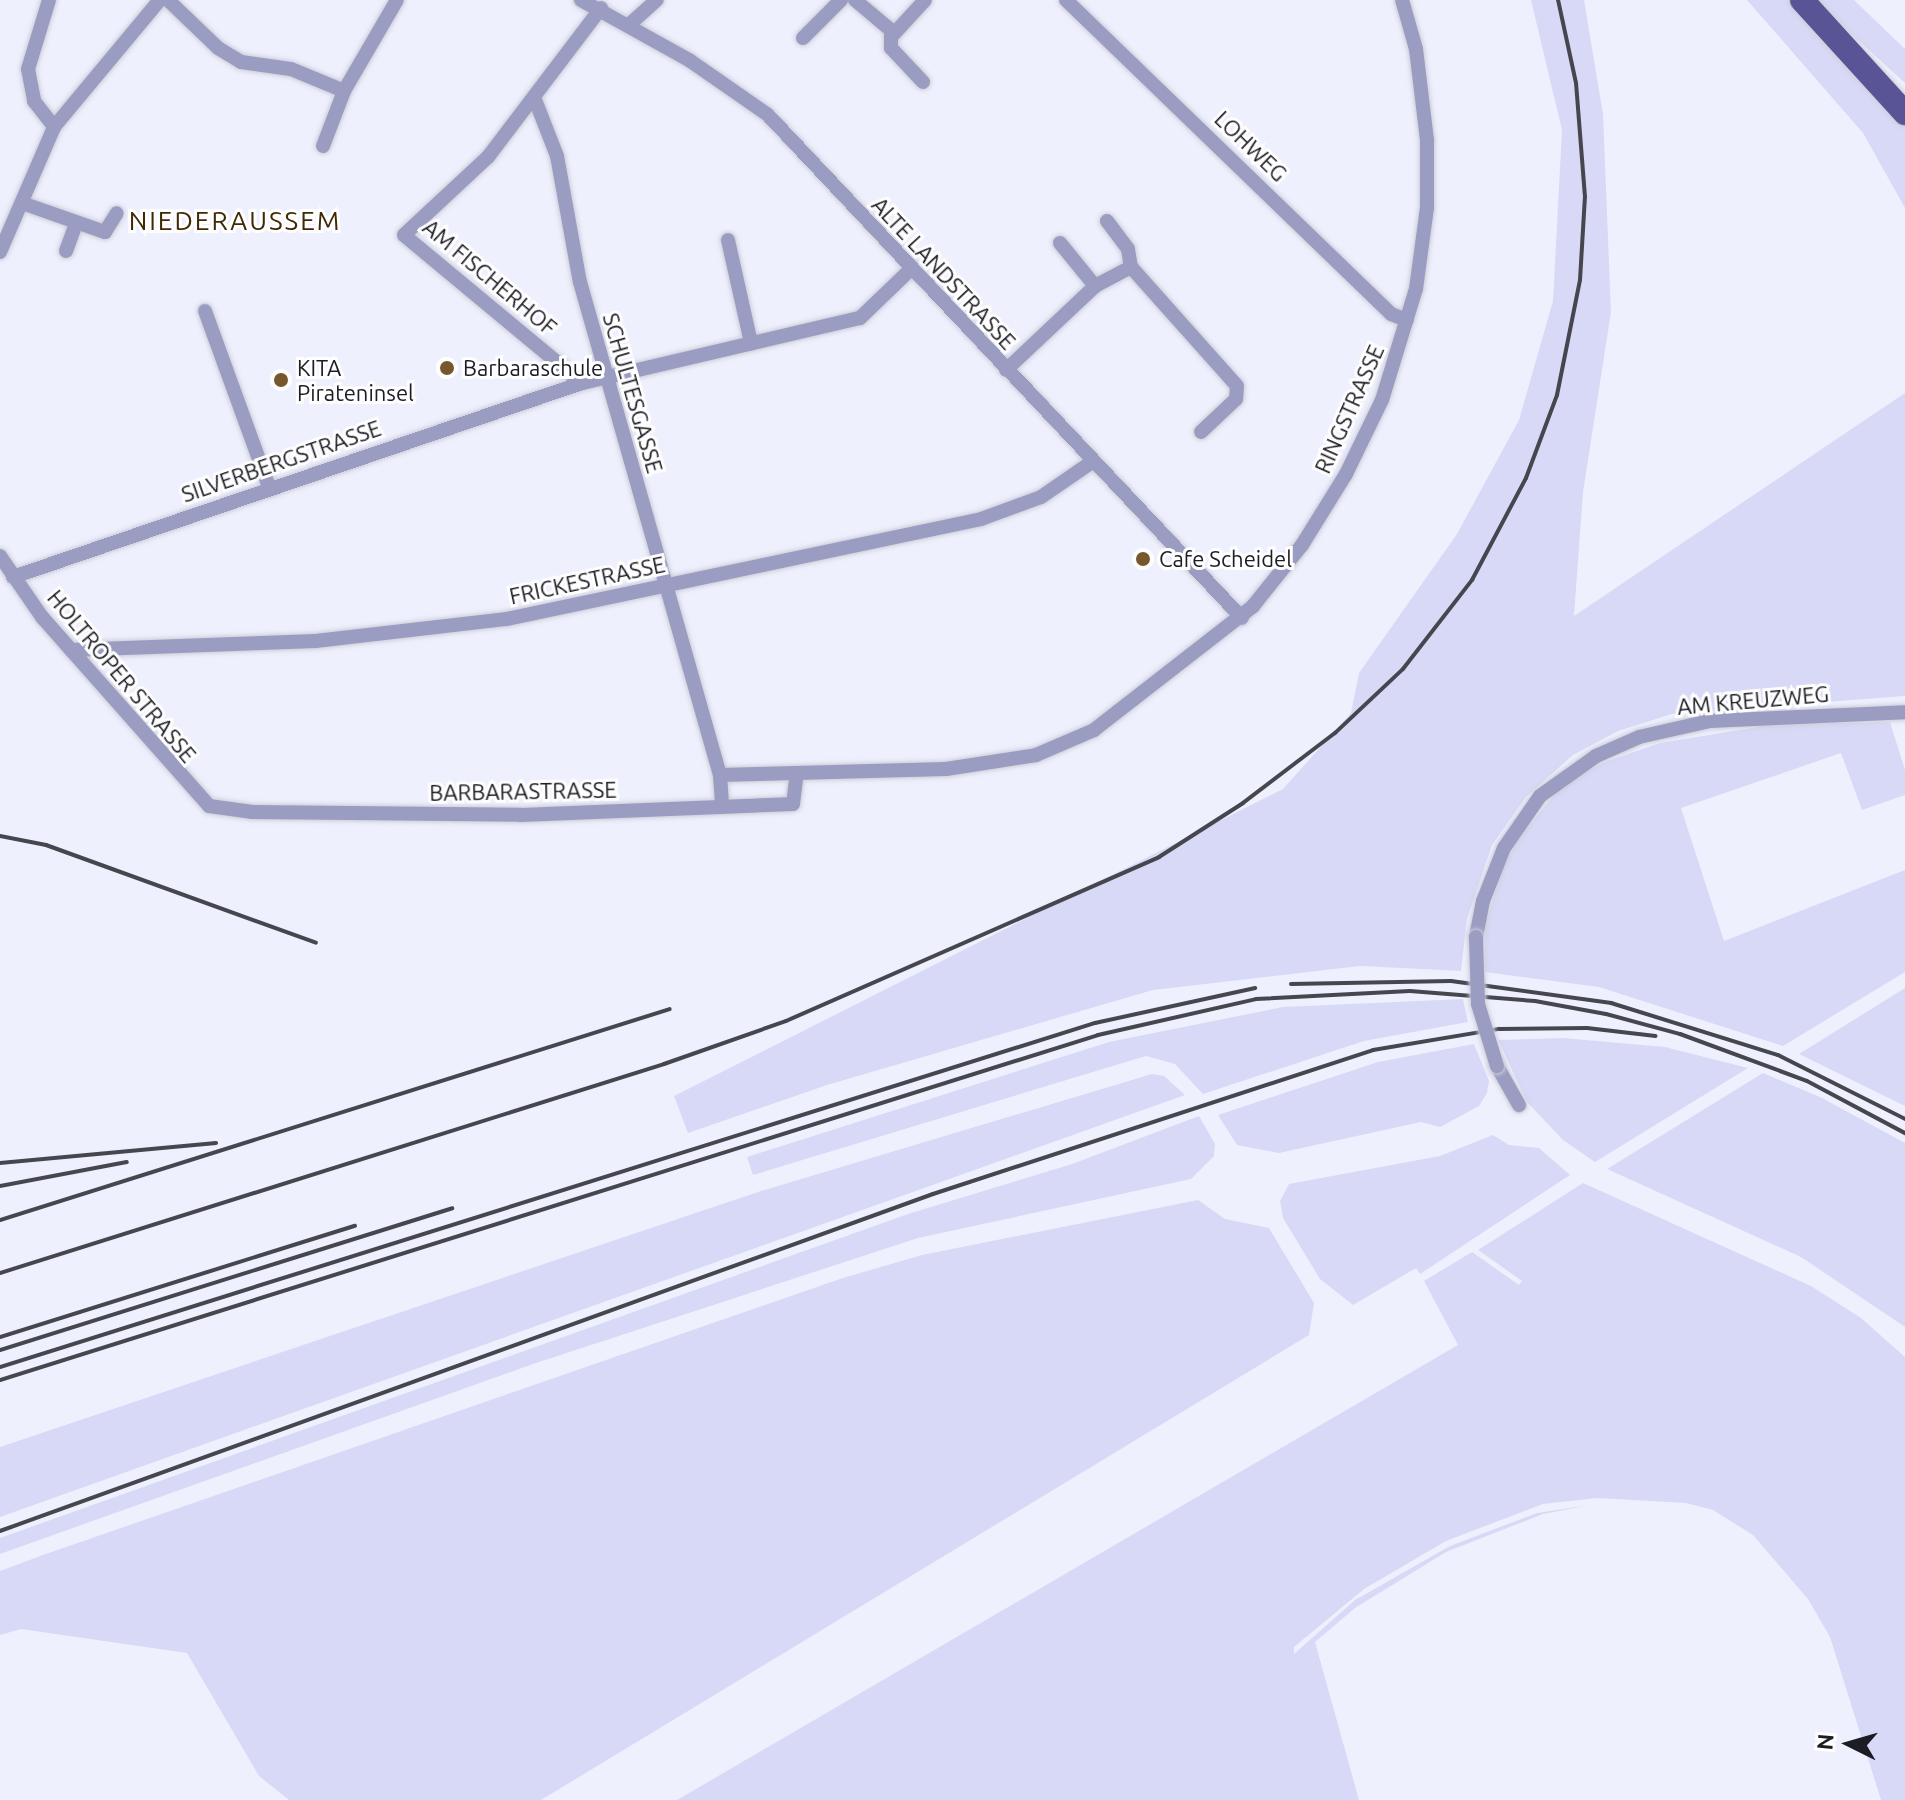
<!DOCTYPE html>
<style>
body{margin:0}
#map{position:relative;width:1905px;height:1800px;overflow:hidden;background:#eff0fd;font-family:Ubuntu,sans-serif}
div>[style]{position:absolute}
.green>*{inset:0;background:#d8d9f6}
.roads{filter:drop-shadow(0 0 2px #cdceda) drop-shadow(0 0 2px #cdceda)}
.street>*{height:14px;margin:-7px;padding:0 7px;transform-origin:7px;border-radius:7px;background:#9b9cc1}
.primary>*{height:24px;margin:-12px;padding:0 12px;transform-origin:12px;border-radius:12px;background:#585495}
.rail>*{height:4px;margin:-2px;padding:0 2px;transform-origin:2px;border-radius:2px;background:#46464f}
.bridges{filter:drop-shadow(0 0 2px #cdceda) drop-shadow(0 0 2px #cdceda)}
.street-bridge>*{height:14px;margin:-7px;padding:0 7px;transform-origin:7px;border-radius:7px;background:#9b9cc1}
.dots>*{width:22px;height:22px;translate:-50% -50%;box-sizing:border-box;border:4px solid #fefefe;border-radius:50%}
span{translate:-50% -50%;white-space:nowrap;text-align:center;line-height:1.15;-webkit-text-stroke:6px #fefefe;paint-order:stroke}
.street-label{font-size:22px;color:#1c1c24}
.poi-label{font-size:22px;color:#1c1c24}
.left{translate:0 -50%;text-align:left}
.quarter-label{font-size:26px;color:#3f2904;letter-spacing:2px}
.north{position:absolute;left:1809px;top:1704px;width:80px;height:80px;-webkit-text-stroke:6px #fefefe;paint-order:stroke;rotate:275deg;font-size:22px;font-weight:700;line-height:32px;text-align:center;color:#1c1c24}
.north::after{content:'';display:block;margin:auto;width:28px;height:36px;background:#1c1c24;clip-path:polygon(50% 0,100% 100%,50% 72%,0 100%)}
</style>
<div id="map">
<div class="green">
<i style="clip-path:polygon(1531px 0,1584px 0,1603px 114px,1611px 312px,1583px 492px,1574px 616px,1905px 393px,1905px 696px,1672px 714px,1618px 731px,1573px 755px,1526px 797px,1492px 845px,1467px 919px,1461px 971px,1360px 966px,1153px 990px,827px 1085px,688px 1133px,674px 1096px,1283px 789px,1351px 713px,1359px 673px,1457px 534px,1519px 420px,1553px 301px,1562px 130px)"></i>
<i style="clip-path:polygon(1747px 0,1790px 0,1905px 117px,1905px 208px,1863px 133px)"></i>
<i style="clip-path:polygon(1814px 0,1854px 0,1905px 49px,1905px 83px)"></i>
<i style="clip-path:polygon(1890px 722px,1905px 770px,1905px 795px,1862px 810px,1841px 753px,1681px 808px,1724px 941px,1905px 870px,1905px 972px,1783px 1046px,1599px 987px,1485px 972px,1485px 925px,1501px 873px,1517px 840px,1560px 788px,1602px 763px,1660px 743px,1776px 724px)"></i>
<i style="clip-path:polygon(1905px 988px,1905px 1106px,1799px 1054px)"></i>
<i style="clip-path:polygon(1463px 999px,1468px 1022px,1364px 1041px,1203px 1094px,1175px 1064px,1146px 1056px,753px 1175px,747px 1157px,1109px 1042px,1283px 1007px)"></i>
<i style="clip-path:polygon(1563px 1038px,1665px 1047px,1748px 1068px,1595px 1162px,1563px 1140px,1527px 1102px,1498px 1040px)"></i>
<i style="clip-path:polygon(1474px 1044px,1489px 1081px,1487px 1093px,1479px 1106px,1440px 1127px,1421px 1122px,1279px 1153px,1237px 1145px,1218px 1115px,1378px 1062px)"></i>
<i style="clip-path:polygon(1763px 1073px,1822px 1098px,1905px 1143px,1905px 1327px,1801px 1257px,1607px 1169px)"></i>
<i style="clip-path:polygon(1152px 1074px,1164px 1076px,1185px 1095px,0 1517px,0 1447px,761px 1191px)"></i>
<i style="clip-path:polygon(1199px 1116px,1215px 1144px,1214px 1156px,1191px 1179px,918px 1238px,536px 1363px,0 1554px,0 1538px,908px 1214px,1072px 1164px)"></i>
<i style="clip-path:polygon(1493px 1135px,1509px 1145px,1539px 1148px,1570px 1175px,1420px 1274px,1416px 1268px,1353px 1305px,1320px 1279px,1283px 1218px,1280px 1201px,1289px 1184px,1440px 1156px)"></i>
<i style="clip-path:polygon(1583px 1183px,1811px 1286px,1861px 1318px,1905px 1357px,1905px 1800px,1881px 1800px,1830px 1637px,1808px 1599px,1753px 1535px,1713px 1510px,1686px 1503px,1597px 1498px,1543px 1504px,1446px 1541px,1364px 1589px,1294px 1647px,1294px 1654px,1355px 1600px,1450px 1546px,1537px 1513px,1590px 1505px,1543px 1514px,1446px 1552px,1355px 1608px,1315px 1642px,1359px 1800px,677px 1800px,1458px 1345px,1424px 1281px,1472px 1252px,1519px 1285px,1522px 1281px,1478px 1250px)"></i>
<i style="clip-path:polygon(1198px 1200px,1225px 1219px,1269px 1228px,1314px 1303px,1309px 1335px,541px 1800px,289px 1800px,259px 1776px,187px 1653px,21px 1629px,0 1635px,0 1571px,43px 1555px,843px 1278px,922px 1255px)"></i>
</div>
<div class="roads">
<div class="street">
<i style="left:49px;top:0;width:72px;rotate:106.9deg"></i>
<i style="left:28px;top:69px;width:33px;rotate:79deg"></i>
<i style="left:34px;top:101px;width:33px;rotate:52deg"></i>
<i style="left:168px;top:0;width:69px;rotate:43.8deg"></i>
<i style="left:218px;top:48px;width:27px;rotate:31deg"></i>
<i style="left:241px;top:62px;width:50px;rotate:8deg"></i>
<i style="left:291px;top:69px;width:57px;rotate:22.5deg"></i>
<i style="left:581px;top:0;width:124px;rotate:29.1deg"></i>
<i style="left:689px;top:60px;width:96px;rotate:34.8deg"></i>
<i style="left:768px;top:115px;width:691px;rotate:46.7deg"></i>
<i style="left:855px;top:0;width:50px;rotate:40.1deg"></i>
<i style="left:1066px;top:0;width:452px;rotate:44deg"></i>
<i style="left:1391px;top:314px;width:17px;rotate:21deg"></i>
<i style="left:630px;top:24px;width:36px;rotate:-42deg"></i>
<i style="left:803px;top:38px;width:54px;rotate:-45deg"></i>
<i style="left:923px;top:82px;width:47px;rotate:-133.3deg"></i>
<i style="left:891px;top:48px;width:11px;rotate:-90deg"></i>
<i style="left:891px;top:37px;width:50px;rotate:-47.4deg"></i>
<i style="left:534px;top:97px;width:63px;rotate:68.7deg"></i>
<i style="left:557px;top:156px;width:128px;rotate:79.7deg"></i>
<i style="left:580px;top:282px;width:512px;rotate:74.15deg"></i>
<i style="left:720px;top:775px;width:32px;rotate:86deg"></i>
<i style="left:323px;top:146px;width:59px;rotate:-69.1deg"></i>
<i style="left:344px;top:91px;width:105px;rotate:-59.8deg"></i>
<i style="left:22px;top:203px;width:88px;rotate:19.3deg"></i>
<i style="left:105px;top:232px;width:22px;rotate:-58deg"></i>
<i style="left:1107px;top:221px;width:35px;rotate:53deg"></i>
<i style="left:1128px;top:249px;width:18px;rotate:81deg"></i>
<i style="left:728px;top:240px;width:106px;rotate:77.4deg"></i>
<i style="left:1060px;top:243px;width:55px;rotate:50.9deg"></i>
<i style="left:66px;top:251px;width:30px;rotate:-70deg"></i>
<i style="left:0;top:252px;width:136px;rotate:-66.6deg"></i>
<i style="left:54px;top:127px;width:165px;rotate:-50.2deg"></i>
<i style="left:205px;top:311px;width:187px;rotate:70deg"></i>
<i style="left:1006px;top:370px;width:122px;rotate:-43.3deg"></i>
<i style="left:1095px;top:286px;width:41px;rotate:-27.8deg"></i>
<i style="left:1131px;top:267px;width:159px;rotate:48.3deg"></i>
<i style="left:1237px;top:386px;width:13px;rotate:94deg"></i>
<i style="left:1236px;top:399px;width:48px;rotate:136.7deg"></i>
<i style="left:582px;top:383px;width:231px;rotate:-140.3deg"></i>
<i style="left:404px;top:235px;width:115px;rotate:-42.9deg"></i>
<i style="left:488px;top:157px;width:187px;rotate:-52.8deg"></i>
<i style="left:0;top:556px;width:74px;rotate:55.5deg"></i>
<i style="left:42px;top:617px;width:252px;rotate:48.5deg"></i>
<i style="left:209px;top:806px;width:44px;rotate:7.8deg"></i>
<i style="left:253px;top:812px;width:268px;rotate:0.6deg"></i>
<i style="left:521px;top:815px;width:272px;rotate:-2.3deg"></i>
<i style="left:793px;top:804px;width:31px;rotate:-83deg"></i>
<i style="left:13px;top:577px;width:601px;rotate:-18.83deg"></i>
<i style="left:582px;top:383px;width:285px;rotate:-13.2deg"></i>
<i style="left:860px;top:318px;width:72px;rotate:-43.9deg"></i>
<i style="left:71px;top:650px;width:245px;rotate:-2.1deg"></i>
<i style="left:316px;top:641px;width:192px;rotate:-6.6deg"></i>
<i style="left:507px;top:619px;width:484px;rotate:-11.9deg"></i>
<i style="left:981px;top:519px;width:64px;rotate:-20.1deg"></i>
<i style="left:1041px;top:497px;width:62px;rotate:-34.5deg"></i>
<i style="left:720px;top:775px;width:226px;rotate:-1.5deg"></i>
<i style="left:946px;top:769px;width:91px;rotate:-8.8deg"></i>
<i style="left:1036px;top:755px;width:63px;rotate:-23.3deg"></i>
<i style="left:1094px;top:730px;width:202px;rotate:-37.9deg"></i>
<i style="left:1253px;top:606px;width:78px;rotate:-51.2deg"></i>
<i style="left:1302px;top:545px;width:84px;rotate:-58.2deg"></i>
<i style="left:1346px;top:474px;width:82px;rotate:-64.1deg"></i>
<i style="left:1382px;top:400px;width:116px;rotate:-73deg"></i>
<i style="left:1416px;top:289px;width:82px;rotate:-82.3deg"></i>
<i style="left:1427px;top:208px;width:68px;rotate:-90deg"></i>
<i style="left:1427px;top:140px;width:92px;rotate:-96.9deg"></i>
<i style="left:1416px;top:49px;width:51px;rotate:-105.9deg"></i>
<i style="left:1476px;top:937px;width:37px;rotate:-79deg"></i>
<i style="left:1483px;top:901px;width:57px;rotate:-68.4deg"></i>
<i style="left:1504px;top:848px;width:63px;rotate:-55.3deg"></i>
<i style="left:1540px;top:796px;width:69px;rotate:-35.5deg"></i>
<i style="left:1596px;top:756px;width:47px;rotate:-23.8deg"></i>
<i style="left:1639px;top:737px;width:73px;rotate:-12.7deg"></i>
<i style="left:1710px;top:721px;width:195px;rotate:-2.6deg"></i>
<i style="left:1497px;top:1066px;width:45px;rotate:60.6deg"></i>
</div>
<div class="primary">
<i style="left:1802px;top:0;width:153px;rotate:47.7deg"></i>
</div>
</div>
<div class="rail">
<i style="left:0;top:836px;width:47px;rotate:11.1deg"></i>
<i style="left:46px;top:845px;width:287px;rotate:19.9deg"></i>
<i style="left:1291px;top:984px;width:160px;rotate:-1.1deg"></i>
<i style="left:1451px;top:981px;width:162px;rotate:7.8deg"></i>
<i style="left:1611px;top:1003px;width:175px;rotate:17.3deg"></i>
<i style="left:1778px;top:1055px;width:142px;rotate:26.7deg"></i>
<i style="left:0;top:1163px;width:217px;rotate:-5.3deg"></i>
<i style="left:0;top:1186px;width:129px;rotate:-10.7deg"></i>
<i style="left:0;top:1220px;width:702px;rotate:-17.48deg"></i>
<i style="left:0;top:1273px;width:696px;rotate:-17.47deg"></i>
<i style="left:664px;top:1064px;width:129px;rotate:-19.4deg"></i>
<i style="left:786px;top:1021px;width:407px;rotate:-23.7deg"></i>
<i style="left:1159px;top:857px;width:100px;rotate:-32.7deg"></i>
<i style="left:1243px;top:803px;width:116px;rotate:-37.3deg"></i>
<i style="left:1335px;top:733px;width:93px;rotate:-43.3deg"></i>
<i style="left:1403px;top:669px;width:113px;rotate:-52.2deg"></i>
<i style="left:1472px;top:580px;width:115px;rotate:-62.1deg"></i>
<i style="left:1526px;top:478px;width:89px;rotate:-69.5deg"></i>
<i style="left:1557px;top:395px;width:117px;rotate:-78.7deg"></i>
<i style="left:1580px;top:280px;width:83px;rotate:-86.6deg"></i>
<i style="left:1585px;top:197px;width:114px;rotate:-94.5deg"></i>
<i style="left:1576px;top:83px;width:85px;rotate:-102.2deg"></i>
<i style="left:0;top:1337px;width:372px;rotate:-17.4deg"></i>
<i style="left:0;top:1350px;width:474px;rotate:-17.4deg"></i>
<i style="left:0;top:1367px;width:1148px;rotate:-17.44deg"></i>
<i style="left:1095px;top:1023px;width:164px;rotate:-12.3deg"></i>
<i style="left:0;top:1380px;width:1151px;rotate:-17.44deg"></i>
<i style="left:1098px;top:1035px;width:162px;rotate:-12.8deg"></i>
<i style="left:1256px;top:999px;width:154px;rotate:-3deg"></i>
<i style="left:1410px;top:991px;width:125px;rotate:4.6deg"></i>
<i style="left:1535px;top:1001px;width:72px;rotate:10.4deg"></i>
<i style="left:1606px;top:1014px;width:77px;rotate:15.1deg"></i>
<i style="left:1680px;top:1034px;width:135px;rotate:20.3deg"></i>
<i style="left:1807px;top:1081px;width:111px;rotate:28deg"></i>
<i style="left:0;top:1531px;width:992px;rotate:-19.86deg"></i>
<i style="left:933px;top:1194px;width:463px;rotate:-18.1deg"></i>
<i style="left:1373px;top:1050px;width:128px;rotate:-9.5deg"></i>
<i style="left:1499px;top:1029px;width:88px;rotate:-0.7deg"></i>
<i style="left:1587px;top:1028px;width:69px;rotate:6.6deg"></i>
</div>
<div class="bridges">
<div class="street-bridge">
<i style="left:1476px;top:937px;width:67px;rotate:88.3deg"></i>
<i style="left:1478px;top:1004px;width:65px;rotate:73deg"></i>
</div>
</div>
<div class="dots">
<i style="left:447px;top:368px;background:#76582c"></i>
<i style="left:281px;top:380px;background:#76582c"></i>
<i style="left:1143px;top:559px;background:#76582c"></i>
</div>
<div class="street-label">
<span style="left:1251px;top:146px;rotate:44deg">LOHWEG</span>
<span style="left:944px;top:273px;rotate:47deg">ALTE LANDSTRASSE</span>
<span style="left:490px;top:277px;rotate:40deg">AM FISCHERHOF</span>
<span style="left:633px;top:393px;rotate:74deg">SCHULTESGASSE</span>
<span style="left:1349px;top:409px;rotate:-66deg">RINGSTRASSE</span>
<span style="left:281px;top:461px;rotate:-19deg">SILVERBERGSTRASSE</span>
<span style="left:587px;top:580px;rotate:-12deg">FRICKESTRASSE</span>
<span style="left:122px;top:676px;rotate:50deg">HOLTROPER STRASSE</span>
<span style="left:1753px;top:700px;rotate:-5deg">AM KREUZWEG</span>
<span style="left:523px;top:791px;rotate:-1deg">BARBARASTRASSE</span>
</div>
<div class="poi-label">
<span class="left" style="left:297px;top:380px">KITA<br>Pirateninsel</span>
<span class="left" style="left:463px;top:368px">Barbaraschule</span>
<span class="left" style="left:1159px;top:559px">Cafe Scheidel</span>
</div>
<div class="quarter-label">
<span style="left:235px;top:221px">NIEDERAUSSEM</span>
</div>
<div class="north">N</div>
</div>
